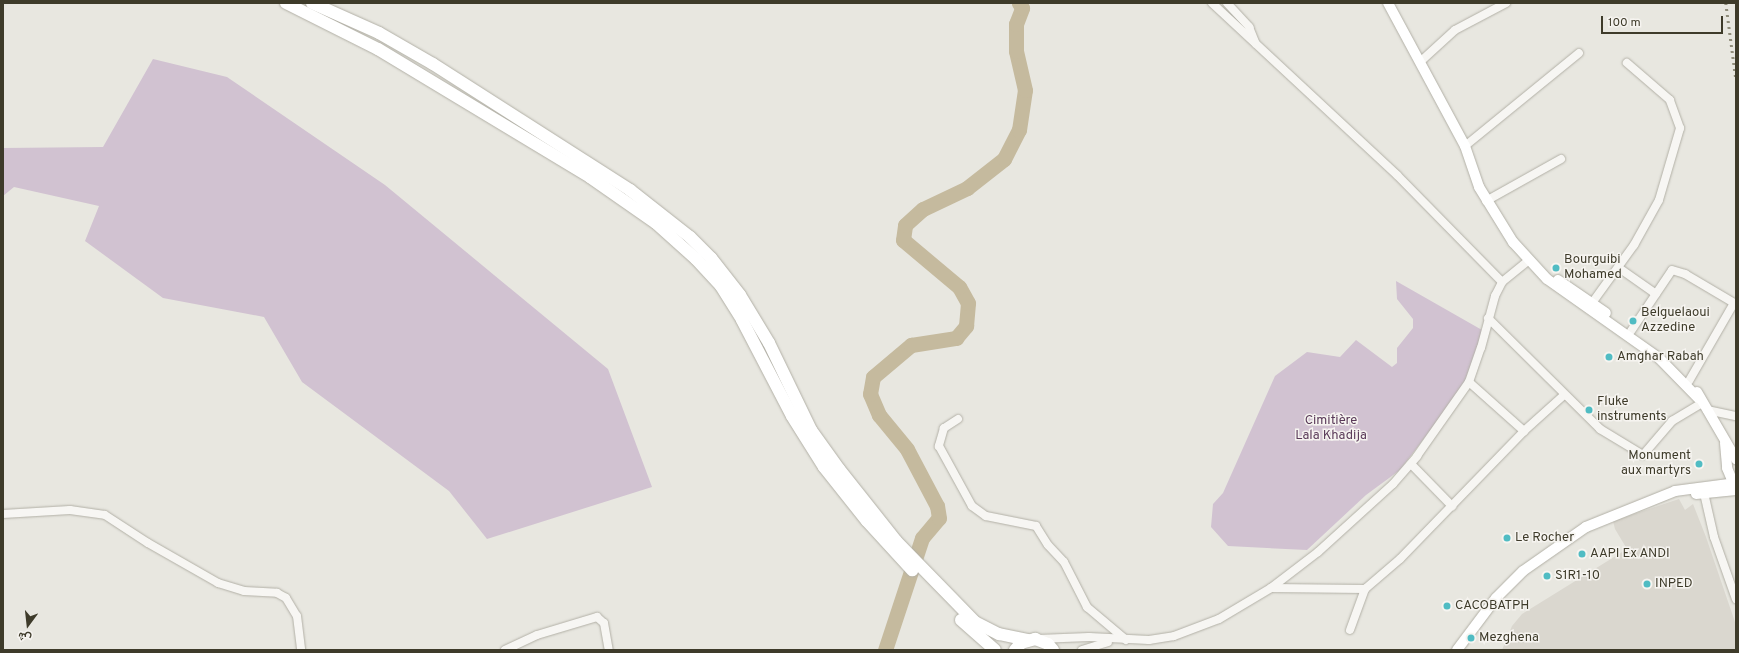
<!DOCTYPE html>
<meta charset="utf-8">
<style>
body{margin:0}
#map{position:relative;width:1739px;height:653px;overflow:hidden;background:#e8e7e0;font-family:Overpass,Vazirmatn,sans-serif}
div>[style]{position:absolute}
.built>*{inset:0;background:#dad7cf}
.green>*{inset:0;background:#d1c2d1}
.river>*{height:15px;margin:-7.5px;padding:0 7.5px;transform-origin:7.5px;border-radius:7.5px;background:#c5ba9e}
.roads{filter:drop-shadow(0 0 1px #b2b0a6) drop-shadow(0 0 1px #b2b0a6)}
.minor>*{height:8px;margin:-4px;padding:0 4px;transform-origin:4px;border-radius:4px;background:#f7f6f3}
.major>*{height:10px;margin:-5px;padding:0 5px;transform-origin:5px;border-radius:5px;background:#fff}
.highway>*{height:12px;margin:-6px;padding:0 6px;transform-origin:6px;border-radius:6px;background:#fff}
.rail>*{height:2.5px;margin-top:-1.25px;transform-origin:0;background:repeating-linear-gradient(90deg,#908d7b 0 2px,transparent 0 6px)}
.dots>*{width:11px;height:11px;translate:-50% -50%;box-sizing:border-box;border:2px solid #f6f4f0;border-radius:50%}
span{translate:-50% -50%;white-space:nowrap;text-align:center;line-height:1.15;-webkit-text-stroke:3px #f6f4f0;paint-order:stroke}
.poi-label{font-size:13px;color:#3e3b2a}
.left{translate:0 -50%;text-align:left}
.right{translate:-100% -50%;text-align:right}
.park-label{font-size:13px;color:#593958}
.frame{position:absolute;inset:0;border:4px solid #3e3b2a;pointer-events:none}
.north{position:absolute;left:8px;top:605px;width:40px;height:40px;-webkit-text-stroke:3px #f6f4f0;paint-order:stroke;rotate:195deg;font-size:11px;font-weight:700;line-height:16px;text-align:center;color:#3e3b2a}
.north::after{content:'';display:block;margin:auto;width:14px;height:18px;background:#3e3b2a;clip-path:polygon(50% 0,100% 100%,50% 72%,0 100%)}
.scale{position:absolute;left:1601px;top:16px;width:122px;height:18px;box-sizing:border-box;border:2px solid #3e3b2a;border-top:0;padding-left:5px;font-size:12px;line-height:14px;white-space:nowrap;color:#3e3b2a;-webkit-text-stroke:3px #f6f4f0;paint-order:stroke}
</style>
<div id="map">
<div class="built">
<i style="clip-path:polygon(1679px 499px,1685px 510px,1693px 504px,1706px 537px,1736px 625px,1736px 650px,1502px 650px,1512px 626px,1522px 614px,1627px 549px,1615px 529px,1613px 521px)"></i>
</div>
<div class="green">
<i style="clip-path:polygon(153px 59px,227px 77px,385px 185px,608px 369px,652px 487px,487px 539px,449px 491px,302px 382px,264px 317px,163px 298px,85px 241px,99px 206px,14px 187px,3px 196px,3px 148px,103px 147px)"></i>
<i style="clip-path:polygon(1396px 281px,1482px 330px,1477px 353px,1461px 390px,1400px 470px,1366px 495px,1307px 550px,1228px 546px,1211px 527px,1213px 504px,1223px 493px,1275px 376px,1307px 352px,1340px 357px,1356px 340px,1392px 367px,1397px 363px,1397px 348px,1413px 328px,1413px 319px,1397px 299px)"></i>
</div>
<div class="river">
<i style="left:885px;top:650px;width:118px;rotate:-71.7deg"></i>
<i style="left:922px;top:538px;width:26px;rotate:-50deg"></i>
<i style="left:939px;top:518px;width:12px;rotate:-99deg"></i>
<i style="left:937px;top:506px;width:64px;rotate:-117.8deg"></i>
<i style="left:907px;top:449px;width:44px;rotate:-129.5deg"></i>
<i style="left:879px;top:415px;width:23px;rotate:-113deg"></i>
<i style="left:870px;top:394px;width:17px;rotate:-80deg"></i>
<i style="left:873px;top:377px;width:50px;rotate:-40.1deg"></i>
<i style="left:911px;top:345px;width:46px;rotate:-8.8deg"></i>
<i style="left:956px;top:338px;width:16px;rotate:-50deg"></i>
<i style="left:966px;top:326px;width:23px;rotate:-85deg"></i>
<i style="left:968px;top:303px;width:18px;rotate:-119deg"></i>
<i style="left:959px;top:287px;width:73px;rotate:-140deg"></i>
<i style="left:903px;top:240px;width:15px;rotate:-82deg"></i>
<i style="left:905px;top:225px;width:24px;rotate:-42deg"></i>
<i style="left:923px;top:209px;width:49px;rotate:-25.5deg"></i>
<i style="left:967px;top:188px;width:47px;rotate:-38.1deg"></i>
<i style="left:1004px;top:159px;width:33px;rotate:-63deg"></i>
<i style="left:1019px;top:130px;width:40px;rotate:-81.5deg"></i>
<i style="left:1025px;top:90px;width:40px;rotate:-103deg"></i>
<i style="left:1016px;top:51px;width:27px;rotate:-90deg"></i>
<i style="left:1016px;top:24px;width:17px;rotate:-69deg"></i>
<i style="left:1022px;top:8px;width:6px;rotate:-121deg"></i>
</div>
<div class="roads">
<div class="minor">
<i style="left:1212px;top:3px;width:253px;rotate:42.9deg"></i>
<i style="left:1397px;top:175px;width:150px;rotate:45.5deg"></i>
<i style="left:1227px;top:3px;width:33px;rotate:47deg"></i>
<i style="left:1249px;top:27px;width:18px;rotate:68deg"></i>
<i style="left:1420px;top:62px;width:47px;rotate:-42.4deg"></i>
<i style="left:1455px;top:30px;width:58px;rotate:-27.9deg"></i>
<i style="left:1465px;top:146px;width:147px;rotate:-39.2deg"></i>
<i style="left:1486px;top:201px;width:86px;rotate:-29.2deg"></i>
<i style="left:1619px;top:268px;width:45px;rotate:35.1deg"></i>
<i style="left:1592px;top:303px;width:72px;rotate:-54.1deg"></i>
<i style="left:1634px;top:245px;width:51px;rotate:-60.9deg"></i>
<i style="left:1659px;top:200px;width:75px;rotate:-73.7deg"></i>
<i style="left:1680px;top:128px;width:30px;rotate:-110deg"></i>
<i style="left:1670px;top:100px;width:57px;rotate:-139.3deg"></i>
<i style="left:1488px;top:318px;width:158px;rotate:44.7deg"></i>
<i style="left:1600px;top:429px;width:50px;rotate:31.2deg"></i>
<i style="left:1643px;top:455px;width:45px;rotate:-49.5deg"></i>
<i style="left:1672px;top:421px;width:35px;rotate:-31deg"></i>
<i style="left:1631px;top:331px;width:73px;rotate:-56.1deg"></i>
<i style="left:1672px;top:270px;width:14px;rotate:17deg"></i>
<i style="left:1685px;top:274px;width:57px;rotate:30.6deg"></i>
<i style="left:1734px;top:303px;width:90px;rotate:120deg"></i>
<i style="left:1469px;top:382px;width:74px;rotate:41.7deg"></i>
<i style="left:1707px;top:410px;width:30px;rotate:12deg"></i>
<i style="left:958px;top:419px;width:17px;rotate:147deg"></i>
<i style="left:944px;top:428px;width:19px;rotate:106deg"></i>
<i style="left:939px;top:446px;width:68px;rotate:61.2deg"></i>
<i style="left:972px;top:506px;width:17px;rotate:36deg"></i>
<i style="left:986px;top:516px;width:51px;rotate:11.3deg"></i>
<i style="left:1036px;top:526px;width:22px;rotate:58deg"></i>
<i style="left:1048px;top:545px;width:23px;rotate:47deg"></i>
<i style="left:1064px;top:562px;width:51px;rotate:62.9deg"></i>
<i style="left:1087px;top:607px;width:51px;rotate:40.2deg"></i>
<i style="left:1411px;top:464px;width:59px;rotate:45.7deg"></i>
<i style="left:1704px;top:493px;width:45px;rotate:77.2deg"></i>
<i style="left:1714px;top:537px;width:66px;rotate:70.5deg"></i>
<i style="left:3px;top:514px;width:67px;rotate:-3.4deg"></i>
<i style="left:70px;top:510px;width:35px;rotate:8deg"></i>
<i style="left:105px;top:515px;width:51px;rotate:33.1deg"></i>
<i style="left:148px;top:543px;width:81px;rotate:29.7deg"></i>
<i style="left:218px;top:583px;width:27px;rotate:17deg"></i>
<i style="left:244px;top:591px;width:33px;rotate:3deg"></i>
<i style="left:277px;top:593px;width:10px;rotate:29deg"></i>
<i style="left:286px;top:598px;width:21px;rotate:59deg"></i>
<i style="left:297px;top:616px;width:34px;rotate:83deg"></i>
<i style="left:1271px;top:588px;width:94px;rotate:0.6deg"></i>
<i style="left:1365px;top:589px;width:46px;rotate:-40.6deg"></i>
<i style="left:1400px;top:559px;width:178px;rotate:-45.9deg"></i>
<i style="left:1524px;top:431px;width:54px;rotate:-42deg"></i>
<i style="left:1350px;top:630px;width:44px;rotate:-69.9deg"></i>
<i style="left:1038px;top:639px;width:51px;rotate:-2.2deg"></i>
<i style="left:1089px;top:637px;width:60px;rotate:2.9deg"></i>
<i style="left:1149px;top:640px;width:25px;rotate:-9deg"></i>
<i style="left:1174px;top:636px;width:48px;rotate:-20.7deg"></i>
<i style="left:1219px;top:619px;width:61px;rotate:-30.8deg"></i>
<i style="left:1271px;top:588px;width:59px;rotate:-37.5deg"></i>
<i style="left:1318px;top:552px;width:101px;rotate:-42.2deg"></i>
<i style="left:1393px;top:484px;width:37px;rotate:-49deg"></i>
<i style="left:1417px;top:456px;width:90px;rotate:-54.9deg"></i>
<i style="left:1469px;top:382px;width:36px;rotate:-71deg"></i>
<i style="left:1481px;top:348px;width:54px;rotate:-74.9deg"></i>
<i style="left:1495px;top:296px;width:16px;rotate:-63deg"></i>
<i style="left:1502px;top:282px;width:35px;rotate:-39deg"></i>
<i style="left:505px;top:650px;width:35px;rotate:-25deg"></i>
<i style="left:537px;top:635px;width:63px;rotate:-16.7deg"></i>
<i style="left:597px;top:617px;width:9px;rotate:41deg"></i>
<i style="left:604px;top:623px;width:27px;rotate:80deg"></i>
<i style="left:1082px;top:650px;width:27px;rotate:-17deg"></i>
</div>
<div class="major">
<i style="left:1388px;top:3px;width:162px;rotate:61.7deg"></i>
<i style="left:1465px;top:146px;width:43px;rotate:71.1deg"></i>
<i style="left:1479px;top:187px;width:65px;rotate:58.3deg"></i>
<i style="left:1513px;top:242px;width:50px;rotate:47.4deg"></i>
<i style="left:1547px;top:279px;width:137px;rotate:35.2deg"></i>
<i style="left:1659px;top:358px;width:56px;rotate:45.7deg"></i>
<i style="left:1558px;top:280px;width:58px;rotate:34.5deg"></i>
<i style="left:1697px;top:392px;width:78px;rotate:59.8deg"></i>
<i style="left:1725px;top:443px;width:25px;rotate:85deg"></i>
<i style="left:1727px;top:468px;width:23px;rotate:67deg"></i>
<i style="left:1696px;top:494px;width:40px;rotate:-5.7deg"></i>
<i style="left:1457px;top:650px;width:65px;rotate:-53.1deg"></i>
<i style="left:1496px;top:598px;width:38px;rotate:-45deg"></i>
<i style="left:1523px;top:571px;width:77px;rotate:-34.9deg"></i>
<i style="left:1586px;top:527px;width:96px;rotate:-22deg"></i>
<i style="left:1675px;top:491px;width:62px;rotate:-7.5deg"></i>
</div>
<div class="highway">
<i style="left:286px;top:3px;width:103px;rotate:26.6deg"></i>
<i style="left:378px;top:49px;width:248px;rotate:31.1deg"></i>
<i style="left:590px;top:177px;width:80px;rotate:34.9deg"></i>
<i style="left:656px;top:223px;width:54px;rotate:42deg"></i>
<i style="left:696px;top:259px;width:37px;rotate:47deg"></i>
<i style="left:721px;top:286px;width:40px;rotate:58deg"></i>
<i style="left:742px;top:320px;width:108px;rotate:62.5deg"></i>
<i style="left:792px;top:416px;width:60px;rotate:57.9deg"></i>
<i style="left:824px;top:467px;width:69px;rotate:51.5deg"></i>
<i style="left:867px;top:521px;width:67px;rotate:47.4deg"></i>
<i style="left:312px;top:3px;width:73px;rotate:24.1deg"></i>
<i style="left:379px;top:33px;width:62px;rotate:29.9deg"></i>
<i style="left:433px;top:64px;width:234px;rotate:32.6deg"></i>
<i style="left:630px;top:190px;width:76px;rotate:38.1deg"></i>
<i style="left:690px;top:237px;width:30px;rotate:45deg"></i>
<i style="left:711px;top:258px;width:47px;rotate:51.9deg"></i>
<i style="left:740px;top:295px;width:56px;rotate:58.9deg"></i>
<i style="left:769px;top:343px;width:97px;rotate:64.2deg"></i>
<i style="left:811px;top:430px;width:48px;rotate:54.3deg"></i>
<i style="left:839px;top:469px;width:92px;rotate:51.6deg"></i>
<i style="left:896px;top:541px;width:113px;rotate:45.7deg"></i>
<i style="left:975px;top:622px;width:27px;rotate:27deg"></i>
<i style="left:999px;top:634px;width:30px;rotate:12deg"></i>
<i style="left:961px;top:620px;width:45px;rotate:41.4deg"></i>
<i style="left:1015px;top:650px;width:9px;rotate:-49deg"></i>
<i style="left:1021px;top:643px;width:15px;rotate:-16deg"></i>
<i style="left:1035px;top:639px;width:14px;rotate:21deg"></i>
<i style="left:1048px;top:644px;width:8px;rotate:50deg"></i>
</div>
</div>
<div class="rail">
<i style="left:1726px;top:3px;width:77px;rotate:82.5deg"></i>
</div>
<div class="dots">
<i style="left:1556px;top:268px;background:#50bcc3"></i>
<i style="left:1633px;top:321px;background:#50bcc3"></i>
<i style="left:1609px;top:357px;background:#50bcc3"></i>
<i style="left:1589px;top:410px;background:#50bcc3"></i>
<i style="left:1699px;top:464px;background:#50bcc3"></i>
<i style="left:1507px;top:538px;background:#50bcc3"></i>
<i style="left:1582px;top:554px;background:#50bcc3"></i>
<i style="left:1547px;top:576px;background:#50bcc3"></i>
<i style="left:1647px;top:584px;background:#50bcc3"></i>
<i style="left:1447px;top:606px;background:#50bcc3"></i>
<i style="left:1471px;top:638px;background:#50bcc3"></i>
</div>
<div class="poi-label">
<span class="left" style="left:1564px;top:268px">Bourguibi<br>Mohamed</span>
<span class="left" style="left:1641px;top:321px">Belguelaoui<br>Azzedine</span>
<span class="left" style="left:1617px;top:357px">Amghar Rabah</span>
<span class="left" style="left:1597px;top:410px">Fluke<br>instruments</span>
<span class="right" style="left:1691px;top:464px">Monument<br>aux martyrs</span>
<span class="left" style="left:1515px;top:538px">Le Rocher</span>
<span class="left" style="left:1590px;top:554px">AAPI Ex ANDI</span>
<span class="left" style="left:1555px;top:576px">S1R1-10</span>
<span class="left" style="left:1655px;top:584px">INPED</span>
<span class="left" style="left:1455px;top:606px">CACOBATPH</span>
<span class="left" style="left:1479px;top:638px">Mezghena</span>
</div>
<div class="park-label">
<span style="left:1331px;top:429px">Cimitière<br>Lala Khadija</span>
</div>
<div class="frame"></div>
<div class="north">ش</div>
<div class="scale">100 m</div>
</div>
